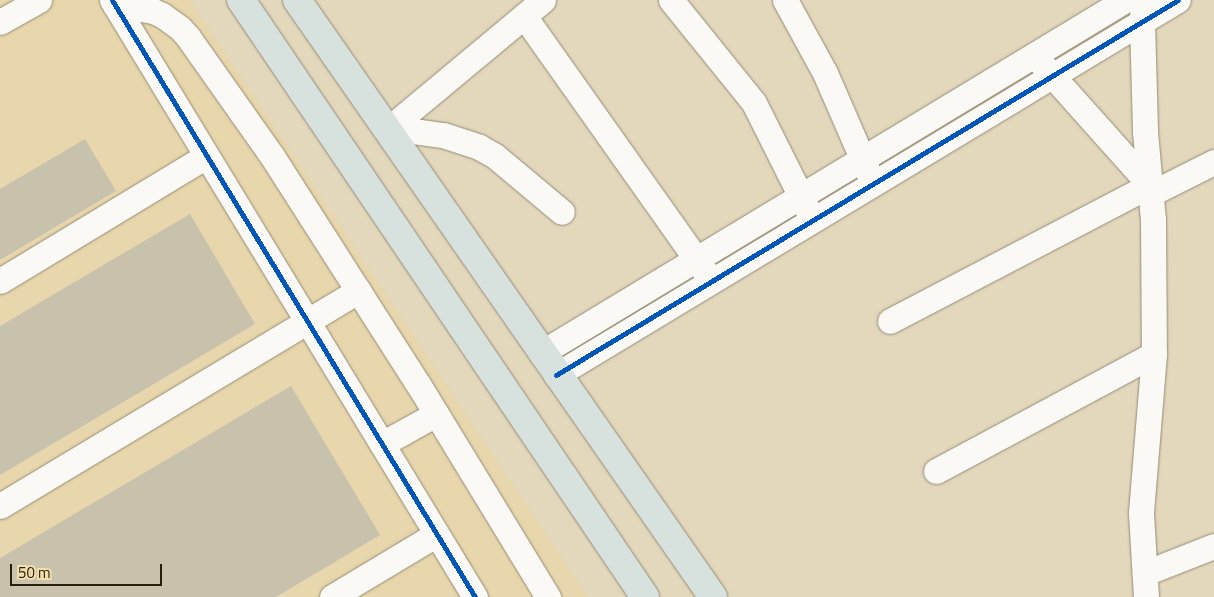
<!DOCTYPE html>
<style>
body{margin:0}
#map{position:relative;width:1214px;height:597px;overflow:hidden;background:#e3d7bc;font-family:"Titillium Web",sans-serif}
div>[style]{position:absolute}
.built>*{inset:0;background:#e8d6ac}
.building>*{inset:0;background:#c8c2ac}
.roads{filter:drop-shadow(0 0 1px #948c77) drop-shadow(0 0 1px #948c77)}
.minor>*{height:25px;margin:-12.5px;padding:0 12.5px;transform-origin:12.5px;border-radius:12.5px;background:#fbf9f5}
.major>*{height:28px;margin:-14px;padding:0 14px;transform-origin:14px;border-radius:14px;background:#d7e1de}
.cycleway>*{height:5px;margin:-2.5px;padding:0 2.5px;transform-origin:2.5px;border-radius:2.5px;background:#0057b8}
span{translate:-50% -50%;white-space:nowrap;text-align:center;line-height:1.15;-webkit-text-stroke:5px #f2ddad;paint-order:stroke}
.scale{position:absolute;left:10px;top:564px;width:152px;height:22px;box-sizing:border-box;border:2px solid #261e0b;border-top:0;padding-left:6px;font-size:15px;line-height:18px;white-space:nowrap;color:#261e0b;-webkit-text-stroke:4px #f2ddad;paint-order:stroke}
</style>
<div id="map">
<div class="built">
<i style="clip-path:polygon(0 0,190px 0,588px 597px,0 597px)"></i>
</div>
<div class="building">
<i style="clip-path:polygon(85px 139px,116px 191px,0 260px,0 189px)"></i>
<i style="clip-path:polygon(190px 214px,255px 324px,0 475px,0 326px)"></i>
<i style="clip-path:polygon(291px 386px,380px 535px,276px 597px,0 597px,0 558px)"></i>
</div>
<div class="roads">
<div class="minor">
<i style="left:112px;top:0;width:699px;rotate:58.7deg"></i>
<i style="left:671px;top:0;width:132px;rotate:51.1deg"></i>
<i style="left:754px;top:103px;width:121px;rotate:63.4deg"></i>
<i style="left:785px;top:0;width:83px;rotate:61.3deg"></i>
<i style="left:825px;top:73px;width:110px;rotate:66.5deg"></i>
<i style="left:1143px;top:0;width:22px;rotate:93deg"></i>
<i style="left:1142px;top:22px;width:110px;rotate:88.4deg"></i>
<i style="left:1145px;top:132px;width:88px;rotate:84.8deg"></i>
<i style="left:1153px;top:220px;width:134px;rotate:89.6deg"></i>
<i style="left:1154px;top:354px;width:160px;rotate:94.7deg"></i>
<i style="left:1141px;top:513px;width:84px;rotate:86.6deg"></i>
<i style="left:115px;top:5px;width:38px;rotate:9deg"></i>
<i style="left:153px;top:11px;width:10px;rotate:24deg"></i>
<i style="left:162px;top:15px;width:22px;rotate:36deg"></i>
<i style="left:180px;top:28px;width:12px;rotate:48deg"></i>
<i style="left:188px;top:37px;width:146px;rotate:54.8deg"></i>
<i style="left:272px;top:156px;width:271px;rotate:57.4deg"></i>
<i style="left:418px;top:384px;width:250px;rotate:58.6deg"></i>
<i style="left:524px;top:16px;width:315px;rotate:54.7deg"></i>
<i style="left:0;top:22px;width:45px;rotate:-29.4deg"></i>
<i style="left:387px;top:130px;width:203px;rotate:-39.8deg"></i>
<i style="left:387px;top:130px;width:19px"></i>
<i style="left:406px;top:130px;width:37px;rotate:8deg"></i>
<i style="left:443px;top:135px;width:38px;rotate:18deg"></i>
<i style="left:479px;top:147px;width:18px;rotate:29deg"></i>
<i style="left:495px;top:156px;width:87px;rotate:39.9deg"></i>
<i style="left:1150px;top:194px;width:72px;rotate:-26.6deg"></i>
<i style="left:0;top:281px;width:241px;rotate:-31.2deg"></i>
<i style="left:890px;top:321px;width:293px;rotate:-27.6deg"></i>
<i style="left:1150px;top:185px;width:162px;rotate:-131.8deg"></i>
<i style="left:541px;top:353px;width:682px;rotate:-31.15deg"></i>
<i style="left:556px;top:375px;width:726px;rotate:-31.09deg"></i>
<i style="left:382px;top:444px;width:62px;rotate:-29.1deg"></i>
<i style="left:936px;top:471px;width:247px;rotate:-28.2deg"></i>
<i style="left:0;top:506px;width:418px;rotate:-31deg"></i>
<i style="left:1145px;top:573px;width:74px;rotate:-21.4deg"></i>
<i style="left:332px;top:597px;width:122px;rotate:-31deg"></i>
</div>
<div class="major">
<i style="left:241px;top:0;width:721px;rotate:55.91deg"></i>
<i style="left:297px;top:0;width:728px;rotate:55.13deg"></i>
</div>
</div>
<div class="cycleway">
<i style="left:112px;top:0;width:699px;rotate:58.7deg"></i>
<i style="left:556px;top:375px;width:726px;rotate:-31.09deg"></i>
</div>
<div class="scale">50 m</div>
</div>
